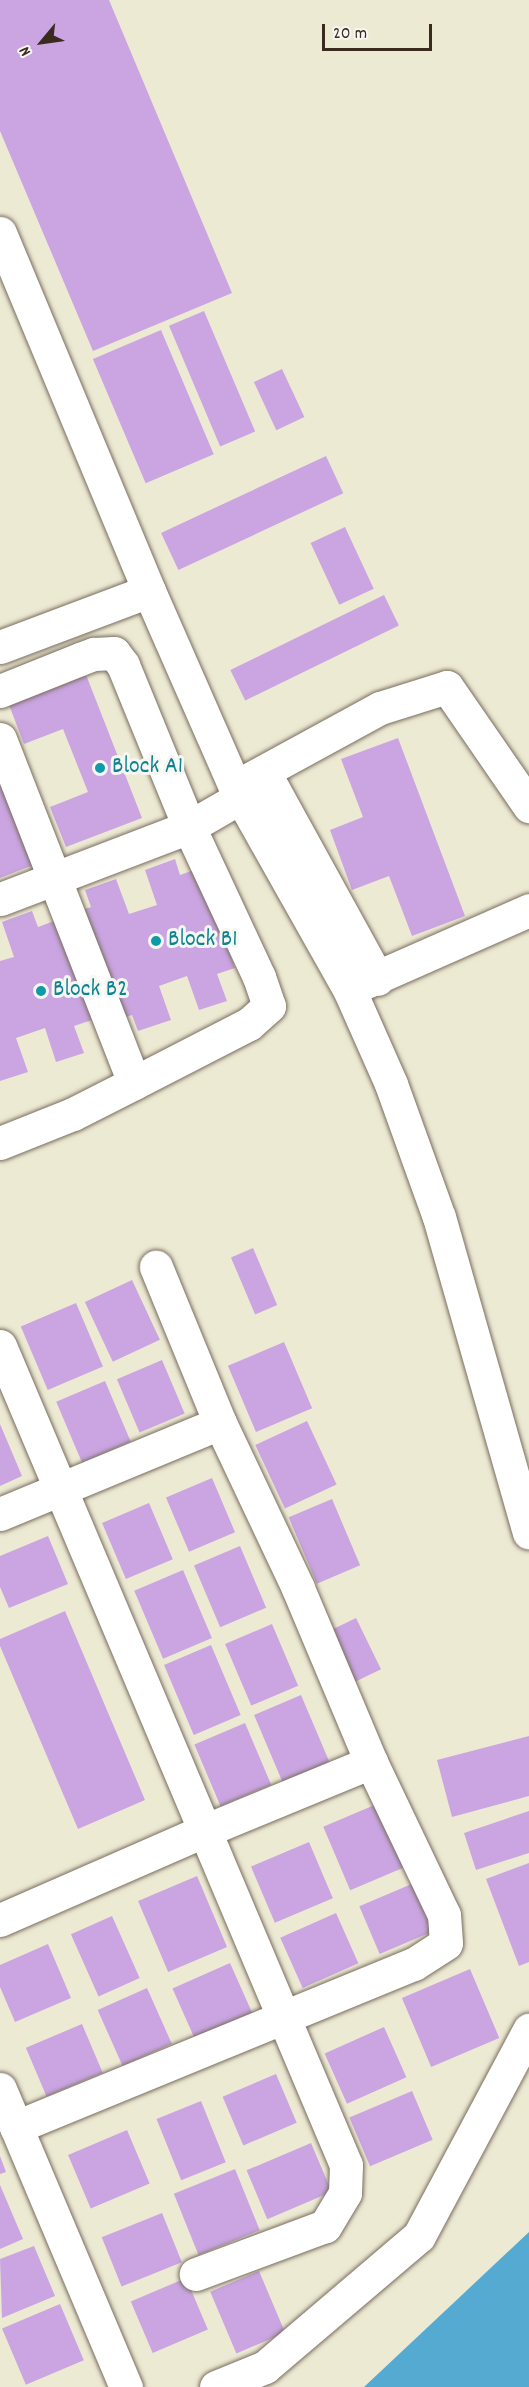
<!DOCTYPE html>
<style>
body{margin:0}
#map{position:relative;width:529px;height:2387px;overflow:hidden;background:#edead4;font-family:Dekko,sans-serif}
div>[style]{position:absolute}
.water>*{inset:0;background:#55aad1}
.building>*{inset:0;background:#caa5e2;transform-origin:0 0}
.roads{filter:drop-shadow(0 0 2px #796d5e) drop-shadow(0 0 2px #796d5e)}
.minor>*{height:33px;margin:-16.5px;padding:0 16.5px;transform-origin:16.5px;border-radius:16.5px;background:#fff}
.tertiary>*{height:33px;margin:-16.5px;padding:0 16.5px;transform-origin:16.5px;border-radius:16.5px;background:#fff}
.dots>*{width:16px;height:16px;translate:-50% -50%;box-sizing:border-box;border:3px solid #f6f6f2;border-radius:50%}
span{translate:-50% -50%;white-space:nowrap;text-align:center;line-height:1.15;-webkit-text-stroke:6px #f6f6f2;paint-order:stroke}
.culture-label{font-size:24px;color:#0d838f}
.left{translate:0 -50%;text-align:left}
.north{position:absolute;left:12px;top:12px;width:60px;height:60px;-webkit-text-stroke:4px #f6f6f2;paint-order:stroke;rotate:241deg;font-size:16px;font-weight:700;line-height:24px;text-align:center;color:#3b2a1e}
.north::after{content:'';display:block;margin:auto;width:21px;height:27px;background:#3b2a1e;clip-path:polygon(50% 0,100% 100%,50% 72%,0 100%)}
.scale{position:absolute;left:322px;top:24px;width:110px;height:27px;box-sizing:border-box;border:3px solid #3b2a1e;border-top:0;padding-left:8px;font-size:18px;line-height:21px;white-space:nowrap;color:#3b2a1e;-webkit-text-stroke:4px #f6f6f2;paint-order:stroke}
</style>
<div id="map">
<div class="water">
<i style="clip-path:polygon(529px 2232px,529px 2387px,364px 2387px)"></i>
</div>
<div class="building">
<i style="clip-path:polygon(0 0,109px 0,232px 293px,93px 351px,0 131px)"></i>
<i style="left:204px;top:311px;width:131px;height:38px;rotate:67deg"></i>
<i style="left:161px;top:330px;width:135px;height:74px;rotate:67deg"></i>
<i style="left:282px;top:369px;width:53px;height:31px;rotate:65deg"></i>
<i style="left:326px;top:456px;width:41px;height:182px;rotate:65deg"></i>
<i style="left:345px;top:527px;width:68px;height:38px;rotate:65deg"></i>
<i style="left:384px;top:595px;width:34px;height:171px;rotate:64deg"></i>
<i style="clip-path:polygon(83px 667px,142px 818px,66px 847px,50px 807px,88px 792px,63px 729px,24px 744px,6px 697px)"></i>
<i style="clip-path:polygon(398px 738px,465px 916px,412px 936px,389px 876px,352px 890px,330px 830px,363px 817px,341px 759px)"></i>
<i style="clip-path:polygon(0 776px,36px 864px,0 878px)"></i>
<i style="clip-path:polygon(175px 859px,180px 875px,200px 868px,235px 968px,217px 974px,227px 1001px,199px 1010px,187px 976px,159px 986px,171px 1020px,138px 1031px,132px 1015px,115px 1021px,76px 912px,91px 907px,85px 890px,116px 879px,129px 914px,157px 905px,145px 870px)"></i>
<i style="clip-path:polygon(32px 911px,38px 927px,57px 920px,92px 1020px,74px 1026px,84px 1053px,56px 1062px,45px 1028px,16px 1038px,28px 1072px,0 1081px,0 961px,14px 957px,2px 922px)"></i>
<i style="left:253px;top:1248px;width:62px;height:24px;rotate:67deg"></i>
<i style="left:132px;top:1280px;width:66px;height:52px;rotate:65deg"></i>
<i style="left:76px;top:1303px;width:69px;height:60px;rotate:67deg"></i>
<i style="left:284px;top:1342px;width:72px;height:61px;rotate:67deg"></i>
<i style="left:162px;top:1360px;width:58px;height:49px;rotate:67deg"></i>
<i style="left:105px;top:1381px;width:66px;height:53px;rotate:67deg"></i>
<i style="left:307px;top:1421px;width:70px;height:57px;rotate:65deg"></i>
<i style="clip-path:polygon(0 1424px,22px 1476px,0 1486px)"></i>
<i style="left:212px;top:1478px;width:59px;height:50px;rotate:67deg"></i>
<i style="left:332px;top:1499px;width:72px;height:47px;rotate:67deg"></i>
<i style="left:149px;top:1503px;width:61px;height:51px;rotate:67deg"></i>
<i style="clip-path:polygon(48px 1536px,68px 1584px,9px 1608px,0 1587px,0 1556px)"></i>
<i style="left:240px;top:1546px;width:67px;height:50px;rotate:67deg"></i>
<i style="left:183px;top:1570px;width:74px;height:53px;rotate:67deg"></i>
<i style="clip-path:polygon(65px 1611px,145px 1800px,78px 1829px,0 1646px,0 1639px)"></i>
<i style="left:356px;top:1618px;width:57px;height:31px;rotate:64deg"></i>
<i style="left:272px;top:1624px;width:67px;height:51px;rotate:67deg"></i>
<i style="left:211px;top:1645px;width:76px;height:51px;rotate:67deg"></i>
<i style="left:301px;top:1695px;width:75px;height:51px;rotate:67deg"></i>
<i style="left:245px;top:1723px;width:67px;height:55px;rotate:67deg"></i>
<i style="clip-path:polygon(529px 1736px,529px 1796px,452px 1817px,437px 1760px)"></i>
<i style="left:384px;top:1801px;width:69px;height:66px;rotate:67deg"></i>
<i style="clip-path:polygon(529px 1811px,529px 1853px,476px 1870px,464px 1833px)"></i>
<i style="left:309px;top:1842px;width:61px;height:63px;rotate:67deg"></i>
<i style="clip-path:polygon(529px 1863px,529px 1962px,519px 1966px,486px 1879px)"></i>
<i style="left:197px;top:1876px;width:77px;height:64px;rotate:67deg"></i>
<i style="left:421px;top:1880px;width:52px;height:67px;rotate:67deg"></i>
<i style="left:336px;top:1913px;width:55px;height:61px;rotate:66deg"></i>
<i style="left:112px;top:1916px;width:68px;height:45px;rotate:66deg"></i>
<i style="clip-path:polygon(48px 1944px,71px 1998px,15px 2022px,0 1987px,0 1965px)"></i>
<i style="left:230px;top:1963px;width:58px;height:63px;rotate:66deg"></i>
<i style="left:470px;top:1969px;width:75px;height:74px;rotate:67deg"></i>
<i style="left:147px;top:1988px;width:61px;height:54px;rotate:66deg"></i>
<i style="left:82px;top:2024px;width:53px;height:61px;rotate:67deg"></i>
<i style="left:384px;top:2027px;width:55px;height:65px;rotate:66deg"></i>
<i style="left:276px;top:2074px;width:53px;height:58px;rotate:67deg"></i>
<i style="left:412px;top:2091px;width:53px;height:68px;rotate:67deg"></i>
<i style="left:201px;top:2101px;width:66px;height:48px;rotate:68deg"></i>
<i style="left:127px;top:2130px;width:58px;height:64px;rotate:67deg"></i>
<i style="left:311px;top:2143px;width:53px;height:70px;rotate:67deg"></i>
<i style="clip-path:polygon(0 2156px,6px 2172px,0 2174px)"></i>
<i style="left:235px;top:2169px;width:66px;height:66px;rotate:68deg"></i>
<i style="clip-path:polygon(0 2185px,23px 2239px,0 2249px)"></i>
<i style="left:162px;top:2213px;width:53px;height:65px;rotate:68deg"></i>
<i style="clip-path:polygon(34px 2246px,55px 2296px,2px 2318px,0 2259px)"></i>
<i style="left:259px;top:2271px;width:67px;height:53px;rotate:67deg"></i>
<i style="left:186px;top:2278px;width:56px;height:60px;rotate:67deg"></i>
<i style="left:60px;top:2304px;width:61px;height:63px;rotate:67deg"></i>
</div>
<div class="roads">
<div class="minor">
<i style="left:0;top:233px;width:388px;rotate:67.4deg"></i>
<i style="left:149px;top:591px;width:214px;rotate:66.3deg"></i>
<i style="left:235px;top:787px;width:232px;rotate:60.6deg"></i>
<i style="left:349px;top:989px;width:104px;rotate:66.1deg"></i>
<i style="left:391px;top:1084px;width:141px;rotate:70.2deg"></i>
<i style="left:439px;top:1217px;width:328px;rotate:74.1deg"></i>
<i style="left:0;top:647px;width:159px;rotate:-20.6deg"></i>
<i style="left:0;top:691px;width:86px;rotate:-21.8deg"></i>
<i style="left:80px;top:659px;width:15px;rotate:-20deg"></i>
<i style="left:94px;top:654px;width:20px;rotate:-3deg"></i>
<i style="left:114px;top:653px;width:15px;rotate:53deg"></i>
<i style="left:123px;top:665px;width:175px;rotate:67.8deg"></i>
<i style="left:189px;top:827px;width:202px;rotate:159.1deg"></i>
<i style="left:0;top:739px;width:369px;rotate:68.7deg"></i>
<i style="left:264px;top:772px;width:236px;rotate:61.2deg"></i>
<i style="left:235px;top:787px;width:165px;rotate:-28.6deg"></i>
<i style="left:380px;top:708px;width:70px;rotate:-17.4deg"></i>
<i style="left:447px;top:687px;width:145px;rotate:55.4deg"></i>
<i style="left:357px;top:986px;width:188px;rotate:-23.8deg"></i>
<i style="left:0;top:1143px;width:79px;rotate:-21.7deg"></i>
<i style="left:73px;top:1114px;width:68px;rotate:-26.9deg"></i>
<i style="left:134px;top:1083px;width:129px;rotate:-27.2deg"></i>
<i style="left:249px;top:1024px;width:27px;rotate:-42deg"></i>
<i style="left:269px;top:1006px;width:31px;rotate:-109deg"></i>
<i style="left:259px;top:977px;width:166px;rotate:-115deg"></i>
<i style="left:189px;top:827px;width:60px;rotate:-30deg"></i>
<i style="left:0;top:1346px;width:889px;rotate:67.1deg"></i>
<i style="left:346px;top:2165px;width:28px;rotate:92deg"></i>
<i style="left:345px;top:2193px;width:39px;rotate:121deg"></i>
<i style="left:325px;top:2226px;width:138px;rotate:159.6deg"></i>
<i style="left:0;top:1514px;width:238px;rotate:-22.5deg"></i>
<i style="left:0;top:1920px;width:223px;rotate:-23.6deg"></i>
<i style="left:204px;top:1831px;width:181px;rotate:-22.4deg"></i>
<i style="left:0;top:2089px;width:324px;rotate:67.1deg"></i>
<i style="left:16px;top:2127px;width:430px;rotate:-22.3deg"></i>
<i style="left:414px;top:1964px;width:38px;rotate:-33deg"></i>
<i style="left:446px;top:1943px;width:28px;rotate:-94deg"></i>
<i style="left:444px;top:1915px;width:170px;rotate:-115.5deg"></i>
<i style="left:371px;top:1762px;width:189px;rotate:-112.8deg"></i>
<i style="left:298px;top:1588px;width:183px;rotate:-115.3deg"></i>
<i style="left:220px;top:1423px;width:169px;rotate:-112.3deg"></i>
</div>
<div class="tertiary">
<i style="left:216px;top:2387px;width:53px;rotate:-22.2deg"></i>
<i style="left:265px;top:2367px;width:202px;rotate:-40.4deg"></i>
<i style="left:419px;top:2236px;width:234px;rotate:-61.9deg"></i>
</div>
</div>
<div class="dots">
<i style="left:100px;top:768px;background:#0f9aa8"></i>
<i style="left:156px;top:941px;background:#0f9aa8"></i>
<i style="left:41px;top:991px;background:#0f9aa8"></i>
</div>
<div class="culture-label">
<span class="left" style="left:112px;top:768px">Block A1</span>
<span class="left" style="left:168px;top:941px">Block B1</span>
<span class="left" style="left:53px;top:991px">Block B2</span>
</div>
<div class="north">N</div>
<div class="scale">20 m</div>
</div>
